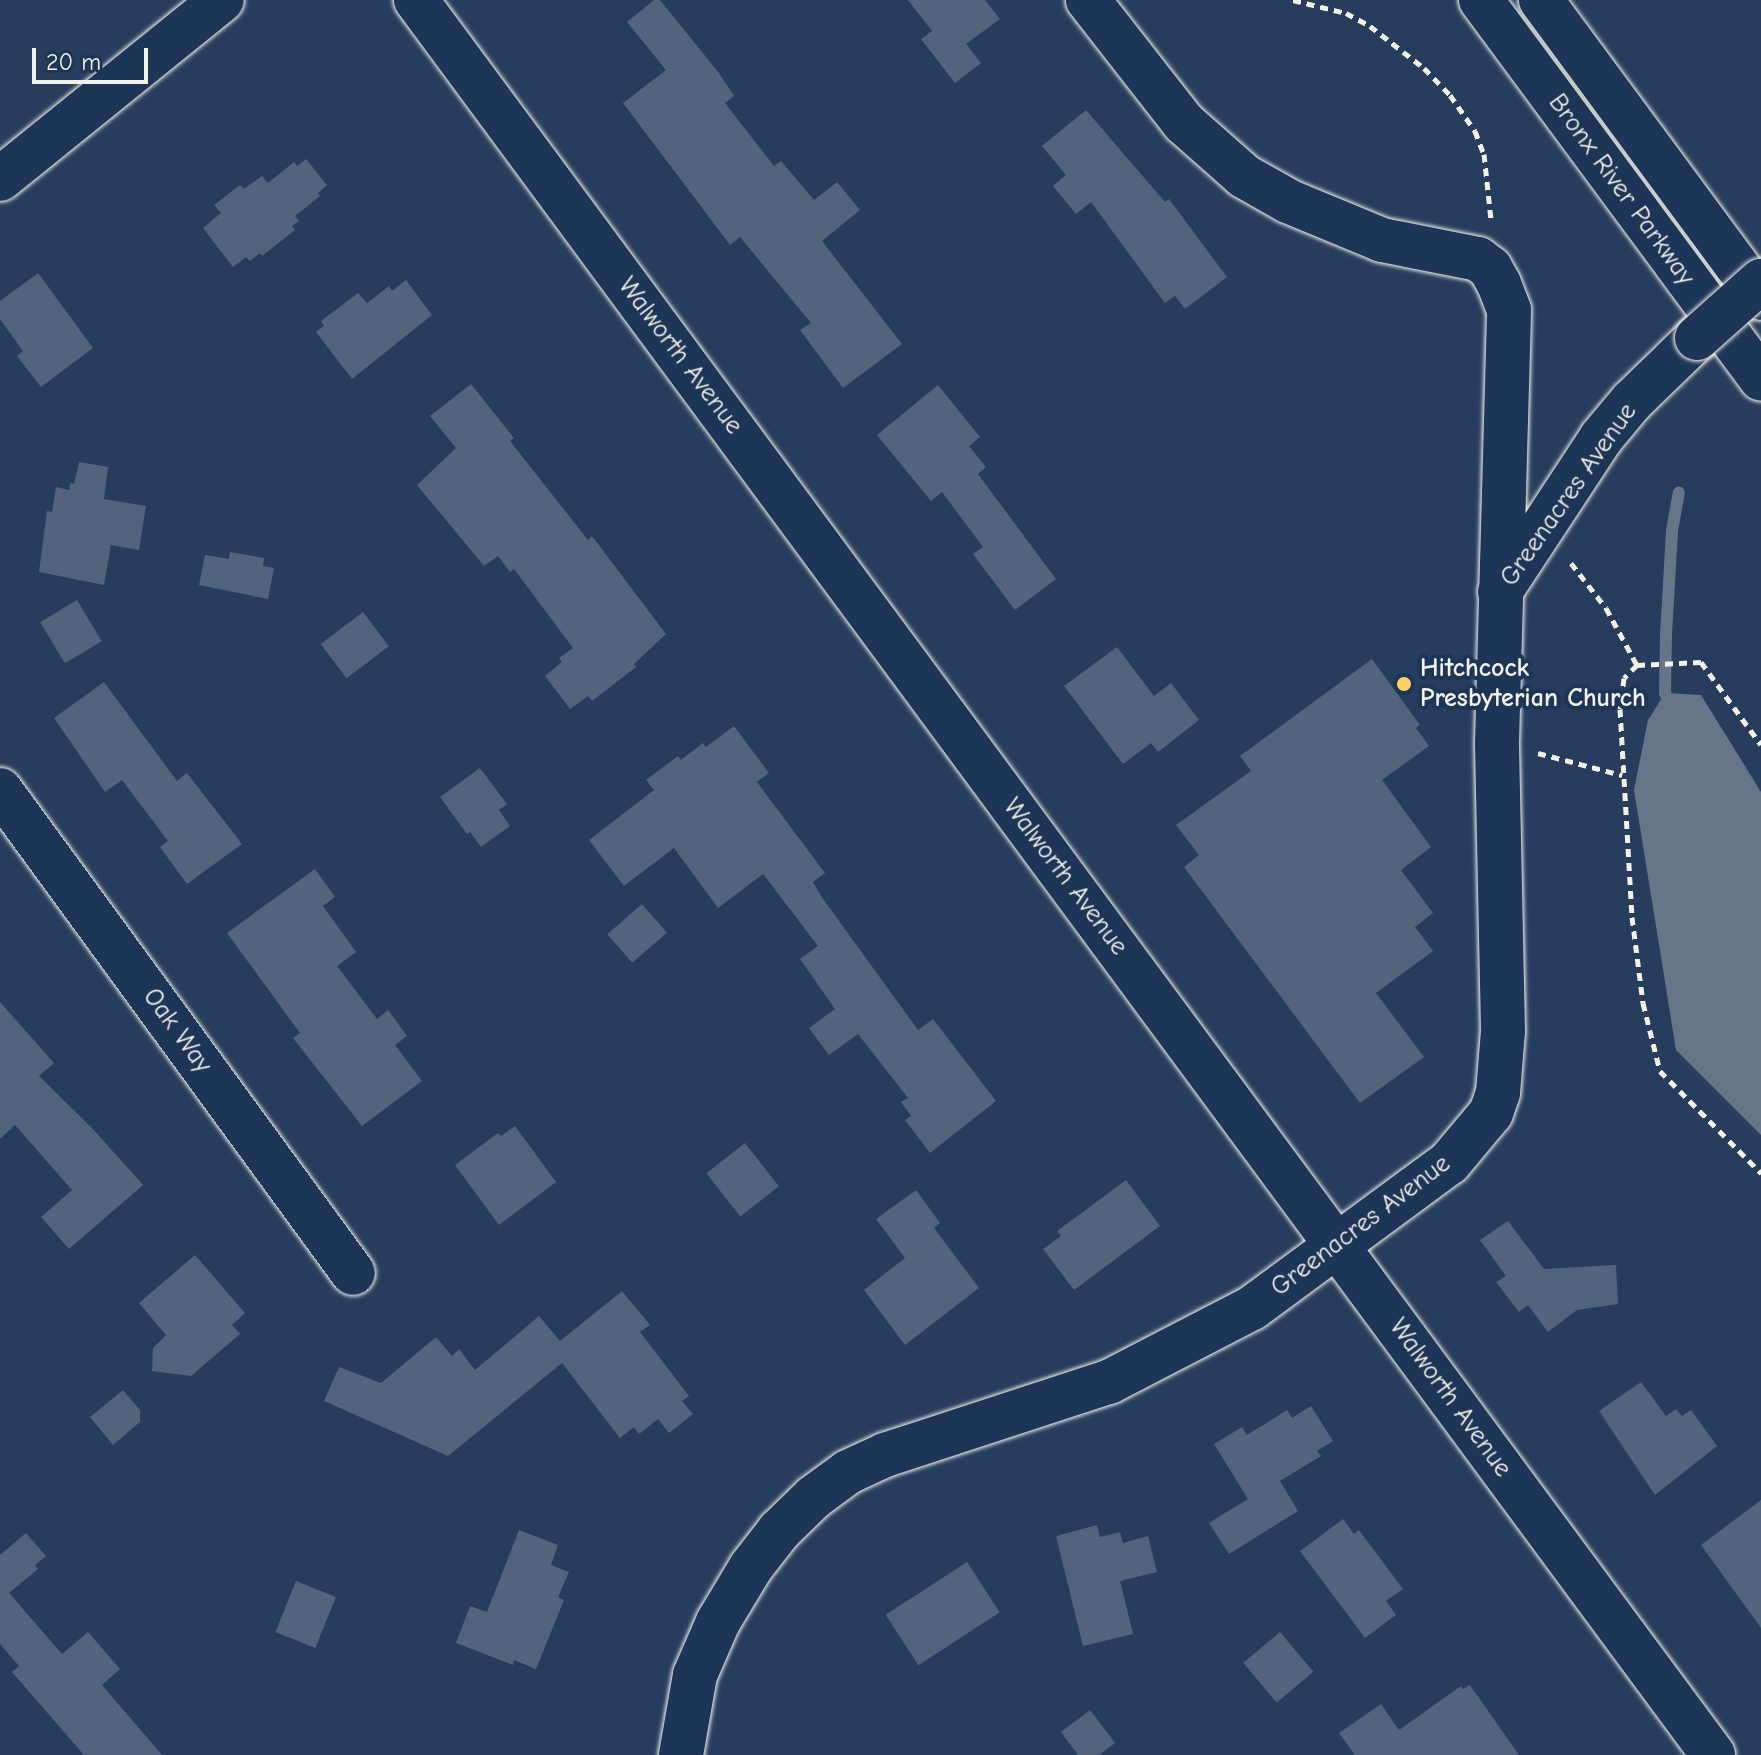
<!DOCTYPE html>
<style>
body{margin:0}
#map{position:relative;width:1761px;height:1755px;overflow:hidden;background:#263d5d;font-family:"Comic Neue",sans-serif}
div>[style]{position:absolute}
.water>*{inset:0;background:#677588}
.stream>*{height:12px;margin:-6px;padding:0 6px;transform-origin:6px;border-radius:6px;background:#677588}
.building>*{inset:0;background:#52647b;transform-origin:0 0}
.path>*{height:5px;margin-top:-2.5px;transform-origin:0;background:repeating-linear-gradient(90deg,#f4f1e8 0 8px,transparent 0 14px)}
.roads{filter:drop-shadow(0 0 2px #f4f1e8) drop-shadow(0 0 2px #f4f1e8)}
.minor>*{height:44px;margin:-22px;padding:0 22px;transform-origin:22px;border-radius:22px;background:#1d3557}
.major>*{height:44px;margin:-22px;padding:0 22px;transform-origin:22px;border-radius:22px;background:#1d3557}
.highway>*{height:44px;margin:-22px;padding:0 22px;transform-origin:22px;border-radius:22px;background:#1d3557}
.bridges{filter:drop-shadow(0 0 2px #f4f1e8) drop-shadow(0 0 2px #f4f1e8)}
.minor-bridge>*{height:44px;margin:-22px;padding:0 22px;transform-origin:22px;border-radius:22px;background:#1d3557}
.dots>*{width:22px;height:22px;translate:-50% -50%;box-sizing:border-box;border:4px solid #1d3557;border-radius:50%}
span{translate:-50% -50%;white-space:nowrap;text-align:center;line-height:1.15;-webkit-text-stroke:8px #1d3557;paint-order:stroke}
.street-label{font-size:26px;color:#f4f1e8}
.poi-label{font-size:26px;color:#f4f1e8;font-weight:700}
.left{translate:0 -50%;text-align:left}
.scale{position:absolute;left:32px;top:48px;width:116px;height:36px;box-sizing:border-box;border:4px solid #f4f1e8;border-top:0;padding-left:10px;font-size:24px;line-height:28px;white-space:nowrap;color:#f4f1e8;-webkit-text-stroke:6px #1d3557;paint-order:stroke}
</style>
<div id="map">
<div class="water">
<i style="clip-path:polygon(1665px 693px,1701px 695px,1761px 792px,1761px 1135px,1676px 1050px,1634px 790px,1648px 720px)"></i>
</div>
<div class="stream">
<i style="left:1671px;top:707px;width:15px;rotate:-113deg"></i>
<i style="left:1665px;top:693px;width:58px;rotate:-89deg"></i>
<i style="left:1666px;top:635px;width:104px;rotate:-86.7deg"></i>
<i style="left:1672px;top:531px;width:39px;rotate:-80deg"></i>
</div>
<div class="building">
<i style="clip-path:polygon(654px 0,660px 0,719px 73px,734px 96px,725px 103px,774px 166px,781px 161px,814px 200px,837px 182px,860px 210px,822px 241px,902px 344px,843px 388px,800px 330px,811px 323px,740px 237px,730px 245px,623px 103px,666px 70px,627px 22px)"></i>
<i style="clip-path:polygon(908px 0,985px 0,1000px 19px,966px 44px,981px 63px,955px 83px,921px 39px,932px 31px)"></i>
<i style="clip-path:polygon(1086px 110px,1165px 202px,1169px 199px,1227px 277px,1185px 309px,1175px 296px,1165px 303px,1091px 202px,1076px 214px,1053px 186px,1066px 175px,1042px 146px)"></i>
<i style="clip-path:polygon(306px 159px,327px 185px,318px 193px,320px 196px,295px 216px,299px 221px,292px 226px,295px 230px,262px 256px,260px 253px,250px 261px,246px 257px,233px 267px,203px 228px,221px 213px,214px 205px,240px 185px,244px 189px,262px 176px,268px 183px,294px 162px,297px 166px)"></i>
<i style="clip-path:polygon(38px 273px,93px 348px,41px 387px,17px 356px,23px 351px,0 319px,0 301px)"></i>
<i style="clip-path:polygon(406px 280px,432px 315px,352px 379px,316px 332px,324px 326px,321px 321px,358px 293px,367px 303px,389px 286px,392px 291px)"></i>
<i style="clip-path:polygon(471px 384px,514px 438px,510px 441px,588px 540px,592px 536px,666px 634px,634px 664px,636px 667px,592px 701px,588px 696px,570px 709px,545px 676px,562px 662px,559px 658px,573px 648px,514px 569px,510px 572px,498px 556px,484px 566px,417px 485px,456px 448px,430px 416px)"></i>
<i style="clip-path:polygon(938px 385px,980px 437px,969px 446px,986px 467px,978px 474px,1056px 579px,1015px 610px,973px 554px,983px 547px,942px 492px,931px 501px,877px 435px)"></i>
<i style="clip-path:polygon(79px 462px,108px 467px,104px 499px,146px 506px,139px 550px,111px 545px,104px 585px,39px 572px,47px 511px,52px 512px,56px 487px,69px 490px,70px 483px,74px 484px)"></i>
<i style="clip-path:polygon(230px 552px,264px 558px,263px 566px,274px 568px,268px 599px,199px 585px,205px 555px,229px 559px)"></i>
<i style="left:77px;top:600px;width:48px;height:43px;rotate:59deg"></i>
<i style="left:363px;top:612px;width:43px;height:53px;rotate:53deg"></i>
<i style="clip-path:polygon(1117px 647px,1154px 696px,1171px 683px,1199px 720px,1158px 752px,1151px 743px,1123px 764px,1064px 686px)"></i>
<i style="clip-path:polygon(1372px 659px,1420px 725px,1416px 728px,1429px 746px,1382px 780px,1431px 847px,1401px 870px,1433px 913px,1415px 927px,1433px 951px,1376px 993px,1424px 1057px,1360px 1103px,1184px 867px,1199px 855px,1176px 825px,1251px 771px,1240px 756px)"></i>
<i style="clip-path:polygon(104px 682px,177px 781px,187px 773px,242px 844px,187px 884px,160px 847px,168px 841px,122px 780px,105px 792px,54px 718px)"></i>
<i style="clip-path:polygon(734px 726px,769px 773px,757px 782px,825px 873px,813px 882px,821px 896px,918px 1030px,933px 1019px,996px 1101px,930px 1153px,905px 1120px,911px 1116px,901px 1102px,908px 1098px,858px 1034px,829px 1055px,809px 1028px,835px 1009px,800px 959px,818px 946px,763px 874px,718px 908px,674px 848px,624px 886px,589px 840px,654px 790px,646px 780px,678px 756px,681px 760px,703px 743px,706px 747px)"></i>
<i style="clip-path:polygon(480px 768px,507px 804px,499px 810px,510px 826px,481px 847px,470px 832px,467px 834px,440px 797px)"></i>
<i style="clip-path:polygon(315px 869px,335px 897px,323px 906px,356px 952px,337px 966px,377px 1019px,388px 1010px,407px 1036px,395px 1045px,422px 1081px,362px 1126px,293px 1038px,300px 1033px,227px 933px)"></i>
<i style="left:642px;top:904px;width:38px;height:46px;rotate:49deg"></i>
<i style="clip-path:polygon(0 1002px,54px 1063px,39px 1076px,92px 1128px,143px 1185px,69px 1249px,41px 1217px,72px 1190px,15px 1125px,0 1139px)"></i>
<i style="clip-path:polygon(515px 1126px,556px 1182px,499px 1225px,455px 1165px,498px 1133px,501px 1136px)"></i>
<i style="left:745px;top:1143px;width:55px;height:49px;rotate:52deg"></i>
<i style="clip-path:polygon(1126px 1180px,1160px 1226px,1074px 1290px,1043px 1249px,1061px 1236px,1057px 1231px)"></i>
<i style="clip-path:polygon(916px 1190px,940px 1223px,934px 1228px,979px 1288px,905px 1345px,864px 1290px,905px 1258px,876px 1219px)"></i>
<i style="clip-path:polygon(1508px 1221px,1544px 1269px,1616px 1265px,1618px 1304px,1577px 1310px,1548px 1332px,1528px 1305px,1519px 1312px,1496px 1282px,1506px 1276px,1480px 1240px)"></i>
<i style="clip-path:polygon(195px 1255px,245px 1313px,232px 1325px,240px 1334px,191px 1376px,152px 1371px,153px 1348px,166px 1335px,139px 1303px)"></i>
<i style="clip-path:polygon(622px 1291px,650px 1325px,640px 1332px,689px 1396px,682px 1401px,693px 1414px,669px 1433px,658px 1419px,639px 1434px,634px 1427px,620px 1438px,562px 1363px,448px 1456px,324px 1401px,339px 1367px,381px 1383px,436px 1337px,452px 1356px,459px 1349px,475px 1370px,539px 1316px,560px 1341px)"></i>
<i style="clip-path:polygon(1641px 1382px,1666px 1416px,1676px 1409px,1682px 1416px,1691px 1410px,1717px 1446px,1655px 1495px,1599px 1411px)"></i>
<i style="clip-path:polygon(123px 1390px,140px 1410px,140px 1422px,113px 1445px,90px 1417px)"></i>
<i style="clip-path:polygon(1311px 1406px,1333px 1441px,1317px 1451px,1321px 1456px,1280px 1481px,1298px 1511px,1229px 1554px,1209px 1523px,1248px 1499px,1214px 1444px,1242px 1427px,1247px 1435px,1287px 1410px,1292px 1418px)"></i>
<i style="clip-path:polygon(1761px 1500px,1761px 1628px,1701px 1545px)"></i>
<i style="clip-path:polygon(1343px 1519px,1354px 1534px,1359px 1530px,1403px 1589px,1386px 1601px,1396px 1615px,1365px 1638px,1300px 1551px)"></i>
<i style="clip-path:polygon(1097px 1525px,1100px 1537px,1120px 1532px,1123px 1543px,1148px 1536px,1157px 1572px,1120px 1581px,1133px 1634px,1083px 1646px,1056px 1536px)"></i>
<i style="clip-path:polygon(519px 1530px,558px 1545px,551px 1565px,569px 1572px,558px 1597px,564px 1600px,536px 1669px,514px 1660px,513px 1665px,456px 1643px,470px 1606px,487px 1612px)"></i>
<i style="clip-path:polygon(26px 1533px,46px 1556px,35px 1565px,38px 1569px,9px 1593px,62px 1654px,88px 1632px,120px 1669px,102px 1685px,162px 1755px,84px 1755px,12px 1672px,19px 1666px,0 1644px,0 1555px)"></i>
<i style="left:967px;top:1562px;width:60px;height:97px;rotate:57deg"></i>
<i style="left:296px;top:1581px;width:43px;height:55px;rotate:22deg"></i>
<i style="left:1280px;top:1632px;width:52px;height:48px;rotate:50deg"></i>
<i style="clip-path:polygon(1470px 1685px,1519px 1755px,1355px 1755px,1339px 1733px,1381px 1704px,1399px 1730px,1461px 1686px,1463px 1689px)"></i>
<i style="clip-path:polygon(1090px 1710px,1115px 1743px,1099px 1755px,1078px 1755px,1061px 1732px)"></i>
</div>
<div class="path">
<i style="left:1293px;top:0;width:55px;rotate:13.8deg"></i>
<i style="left:1346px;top:13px;width:27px;rotate:28deg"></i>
<i style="left:1370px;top:26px;width:68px;rotate:37.9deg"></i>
<i style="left:1424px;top:68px;width:37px;rotate:46deg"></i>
<i style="left:1450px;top:95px;width:44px;rotate:55.2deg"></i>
<i style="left:1475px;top:131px;width:25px;rotate:69deg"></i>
<i style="left:1484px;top:154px;width:66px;rotate:83.9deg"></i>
<i style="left:1571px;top:563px;width:57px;rotate:52.1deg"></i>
<i style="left:1606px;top:608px;width:65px;rotate:61.5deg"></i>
<i style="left:1637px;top:665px;width:18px;rotate:135deg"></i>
<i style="left:1624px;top:678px;width:31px;rotate:97deg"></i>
<i style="left:1620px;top:709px;width:208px;rotate:86.7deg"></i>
<i style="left:1632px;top:917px;width:87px;rotate:82.7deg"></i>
<i style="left:1643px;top:1003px;width:70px;rotate:76deg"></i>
<i style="left:1660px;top:1071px;width:144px;rotate:45.3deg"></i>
<i style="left:1637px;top:665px;width:64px;rotate:-2.7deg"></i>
<i style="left:1701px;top:662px;width:102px;rotate:54.1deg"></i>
<i style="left:1538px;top:753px;width:87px;rotate:14.7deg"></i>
</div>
<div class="roads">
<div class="minor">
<i style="left:416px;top:0;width:2182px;rotate:53.53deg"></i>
<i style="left:1500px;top:592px;width:184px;rotate:-56.7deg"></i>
<i style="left:1601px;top:438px;width:48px;rotate:-50deg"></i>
<i style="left:1632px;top:401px;width:91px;rotate:-44.1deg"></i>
<i style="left:0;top:790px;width:598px;rotate:53.84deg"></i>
<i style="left:681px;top:1755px;width:81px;rotate:-80.1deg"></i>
<i style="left:695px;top:1675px;width:58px;rotate:-66.5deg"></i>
<i style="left:718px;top:1622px;width:64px;rotate:-59deg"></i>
<i style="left:751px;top:1567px;width:46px;rotate:-52.1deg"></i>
<i style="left:779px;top:1531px;width:49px;rotate:-44.2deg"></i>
<i style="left:814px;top:1497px;width:42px;rotate:-36.3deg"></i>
<i style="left:848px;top:1472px;width:41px;rotate:-24.7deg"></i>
<i style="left:885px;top:1455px;width:236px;rotate:-18.1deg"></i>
<i style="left:1109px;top:1382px;width:161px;rotate:-27.4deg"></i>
<i style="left:1252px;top:1308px;width:245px;rotate:-36.4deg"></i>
<i style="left:1449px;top:1163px;width:65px;rotate:-50deg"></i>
<i style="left:1491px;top:1113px;width:21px;rotate:-71deg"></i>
<i style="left:1498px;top:1093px;width:62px;rotate:-85.4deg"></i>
<i style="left:1503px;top:1031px;width:288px;rotate:-91.2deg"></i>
<i style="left:1497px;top:743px;width:433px;rotate:-88.4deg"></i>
<i style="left:1509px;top:310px;width:28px;rotate:-111deg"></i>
<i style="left:1499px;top:284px;width:18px;rotate:-119deg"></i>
<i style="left:1490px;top:268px;width:15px;rotate:-143deg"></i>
<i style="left:1478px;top:259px;width:98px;rotate:-168.8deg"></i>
<i style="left:1382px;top:240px;width:102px;rotate:-157.5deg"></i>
<i style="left:1288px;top:201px;width:51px;rotate:-150.4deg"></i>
<i style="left:1244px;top:176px;width:80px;rotate:-138.5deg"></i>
<i style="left:1184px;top:123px;width:156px;rotate:-128deg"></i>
</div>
<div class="major">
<i style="left:0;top:179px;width:285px;rotate:-38.9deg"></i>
</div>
<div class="highway">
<i style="left:1481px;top:0;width:471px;rotate:53.5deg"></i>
<i style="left:1541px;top:0;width:370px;rotate:53.6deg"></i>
</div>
</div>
<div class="bridges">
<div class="minor-bridge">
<i style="left:1697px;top:338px;width:86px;rotate:-41.7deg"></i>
</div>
</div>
<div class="dots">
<i style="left:1404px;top:684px;background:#ffd166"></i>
</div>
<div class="street-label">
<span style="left:1621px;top:190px;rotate:54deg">Bronx River Parkway</span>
<span style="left:680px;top:356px;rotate:53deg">Walworth Avenue</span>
<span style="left:1569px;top:495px;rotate:-55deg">Greenacres Avenue</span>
<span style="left:1065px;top:877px;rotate:53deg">Walworth Avenue</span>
<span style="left:177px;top:1031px;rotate:54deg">Oak Way</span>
<span style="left:1361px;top:1226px;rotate:-37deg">Greenacres Avenue</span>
<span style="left:1450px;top:1398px;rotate:54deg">Walworth Avenue</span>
</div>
<div class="poi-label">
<span class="left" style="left:1420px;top:684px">Hitchcock<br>Presbyterian Church</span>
</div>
<div class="scale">20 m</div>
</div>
